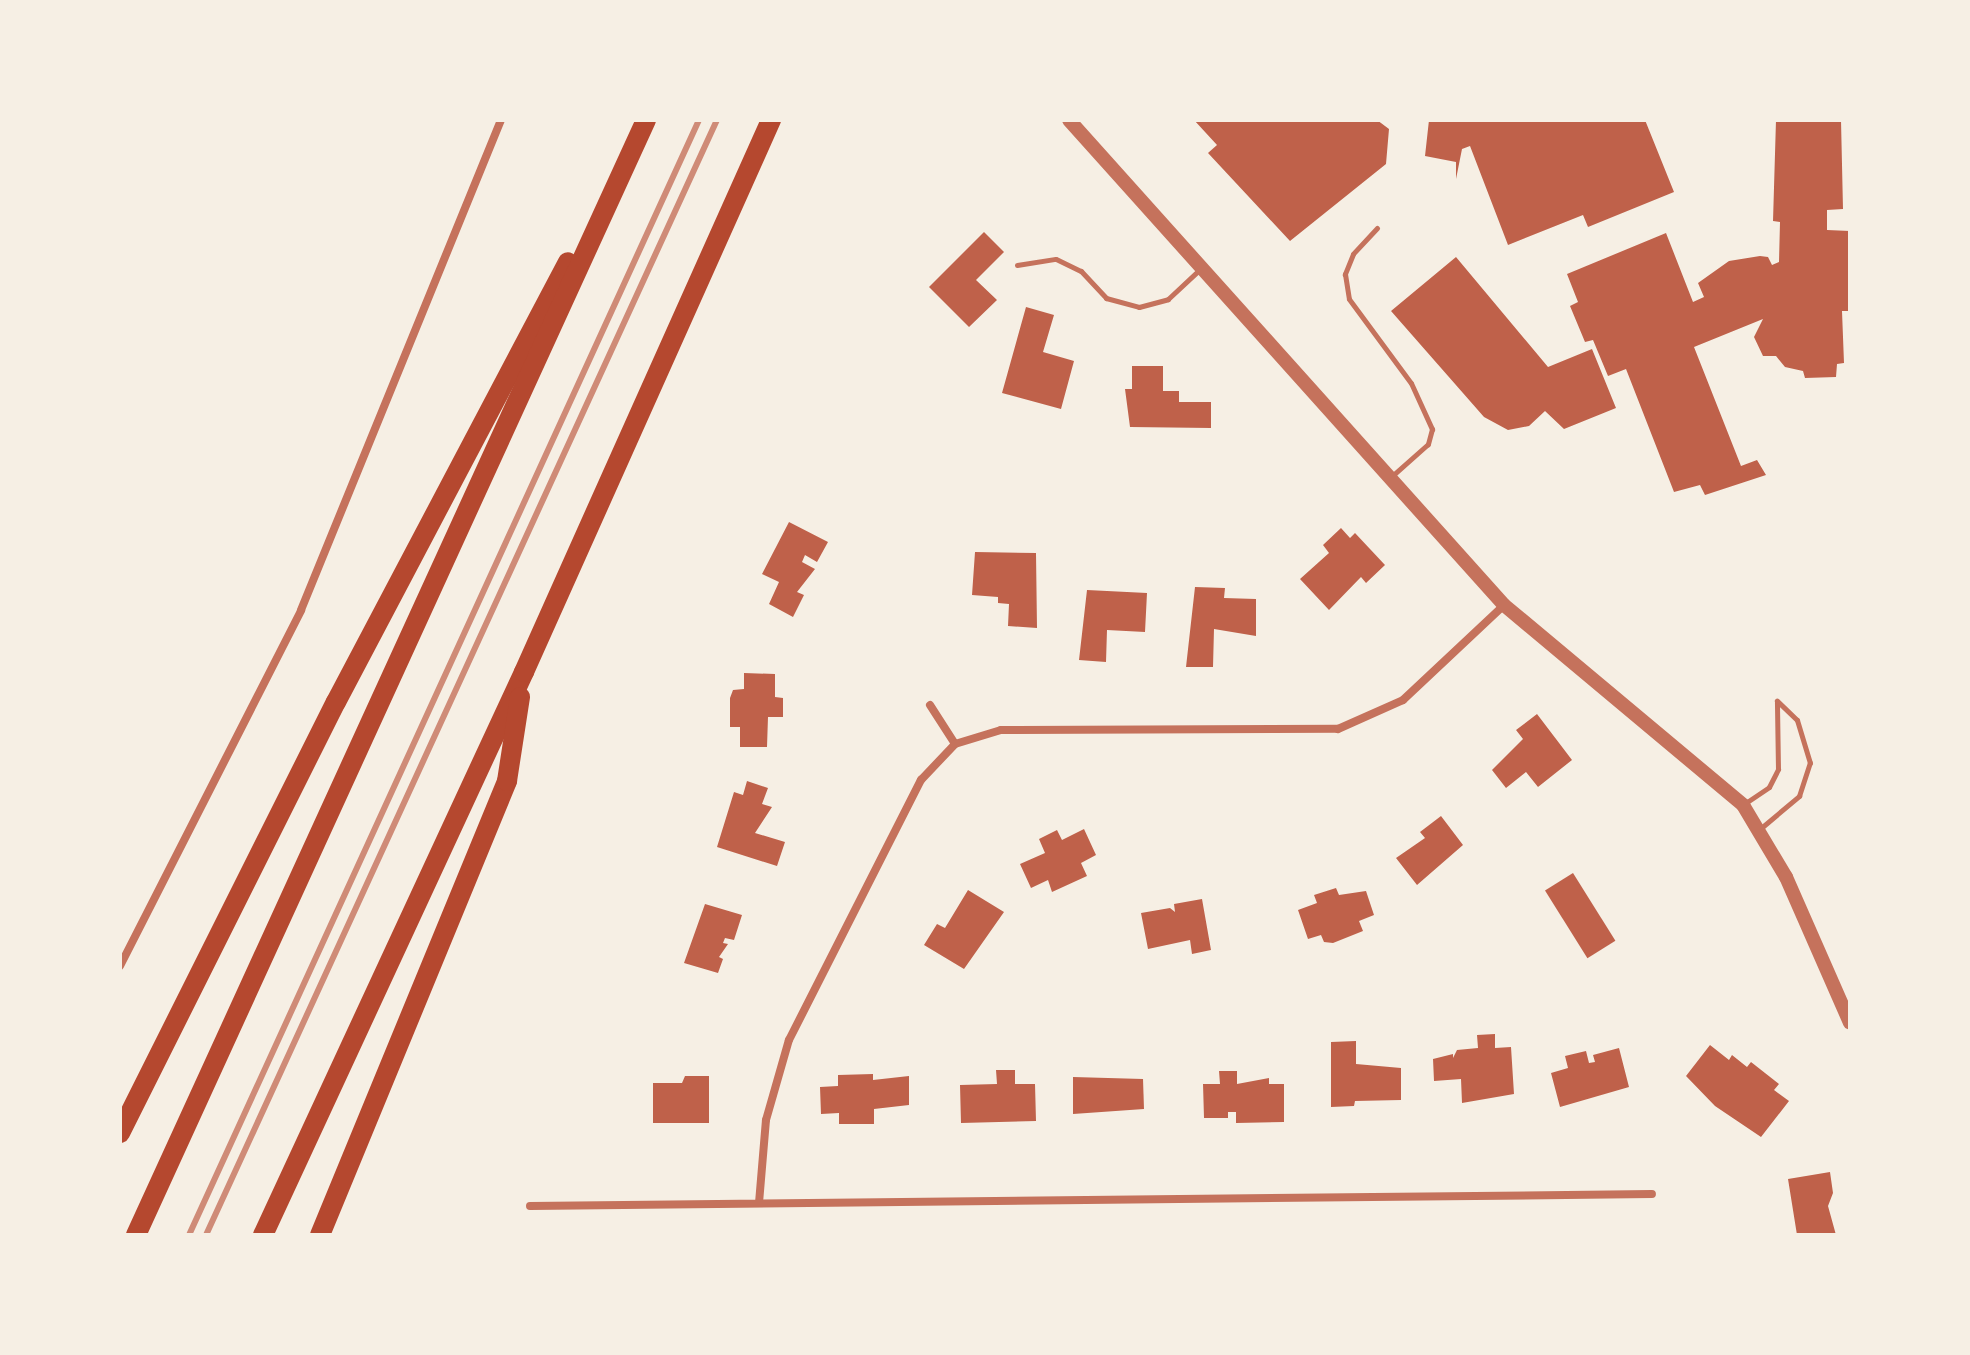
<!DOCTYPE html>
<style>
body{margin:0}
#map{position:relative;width:1970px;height:1355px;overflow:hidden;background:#f6efe4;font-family:"Titillium Web",sans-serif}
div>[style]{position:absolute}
.building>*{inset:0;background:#bf614a;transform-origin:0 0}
.service>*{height:5px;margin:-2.5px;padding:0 2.5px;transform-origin:2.5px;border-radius:2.5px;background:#c5725c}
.minor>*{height:8px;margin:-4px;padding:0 4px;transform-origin:4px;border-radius:4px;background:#c5725c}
.tertiary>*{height:14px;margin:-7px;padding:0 7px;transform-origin:7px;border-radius:7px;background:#c5725c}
.motorway>*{height:20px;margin:-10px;padding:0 10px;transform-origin:10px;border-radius:10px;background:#b5482f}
.rail>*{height:6px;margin:-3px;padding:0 3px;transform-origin:3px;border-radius:3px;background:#cf8b77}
span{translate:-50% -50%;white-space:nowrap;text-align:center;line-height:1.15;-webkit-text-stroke:6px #f6efe4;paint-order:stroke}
.frame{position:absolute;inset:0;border:122px solid #f6efe4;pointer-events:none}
</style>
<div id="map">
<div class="building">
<i style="clip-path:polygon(1194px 120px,1377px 120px,1389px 129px,1386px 164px,1290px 241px,1208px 153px,1217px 145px)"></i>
<i style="clip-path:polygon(1429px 120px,1645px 120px,1674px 192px,1588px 227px,1583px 215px,1508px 245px,1470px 146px,1462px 149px,1456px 179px,1456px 162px,1425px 156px)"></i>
<i style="clip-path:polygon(1776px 120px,1841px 120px,1843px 209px,1827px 210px,1827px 230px,1850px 231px,1850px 311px,1842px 311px,1844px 363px,1837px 364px,1836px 377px,1805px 378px,1803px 371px,1785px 367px,1776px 356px,1763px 356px,1754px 337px,1763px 319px,1694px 347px,1741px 466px,1757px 460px,1766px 475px,1705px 495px,1700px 485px,1674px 492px,1626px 369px,1608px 376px,1593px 340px,1585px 342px,1570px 306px,1578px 302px,1567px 274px,1666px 233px,1693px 302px,1704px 297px,1698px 283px,1729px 261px,1760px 256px,1768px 257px,1772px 265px,1779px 262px,1780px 222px,1773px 221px)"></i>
<i style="clip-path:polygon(984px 232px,1004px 252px,976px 280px,997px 300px,969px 327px,929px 287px)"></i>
<i style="clip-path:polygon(1456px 257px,1548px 367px,1592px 349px,1616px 408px,1564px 429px,1545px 411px,1529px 426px,1508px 430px,1484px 417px,1391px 311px)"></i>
<i style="clip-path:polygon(1026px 307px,1054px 315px,1043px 352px,1074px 361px,1061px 409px,1002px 393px)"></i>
<i style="clip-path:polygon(1132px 366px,1163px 366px,1163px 391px,1179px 391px,1179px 402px,1211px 402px,1211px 428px,1130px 427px,1125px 389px,1132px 389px)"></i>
<i style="clip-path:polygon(789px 522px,828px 542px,817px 562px,805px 555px,802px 562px,815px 569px,797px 592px,804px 595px,793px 617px,769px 604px,779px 582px,762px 574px)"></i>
<i style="clip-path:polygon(1341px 528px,1350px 538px,1355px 533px,1385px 565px,1366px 583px,1361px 577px,1329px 610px,1300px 579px,1329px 553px,1323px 545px)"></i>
<i style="clip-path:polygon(975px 552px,1036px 553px,1037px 628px,1008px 626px,1009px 604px,998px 603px,998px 597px,972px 595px)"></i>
<i style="clip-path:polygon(1195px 587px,1225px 588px,1224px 598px,1256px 599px,1256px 636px,1214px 629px,1213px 667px,1186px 667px)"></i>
<i style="clip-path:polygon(1087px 590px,1147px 593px,1145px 632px,1107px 630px,1106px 662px,1079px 660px)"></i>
<i style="clip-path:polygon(744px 673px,775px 674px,775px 697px,783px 698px,783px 717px,768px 717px,767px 747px,740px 747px,740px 727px,730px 727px,730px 698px,733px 690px,744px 689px)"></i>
<i style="clip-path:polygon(1537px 714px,1572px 760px,1538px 787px,1526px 772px,1506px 788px,1492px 770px,1523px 739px,1516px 730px)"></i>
<i style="clip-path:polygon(747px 781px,768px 788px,762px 804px,772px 807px,755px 833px,785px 842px,777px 866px,717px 847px,734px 792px,743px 795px)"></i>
<i style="clip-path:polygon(1441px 816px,1463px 845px,1417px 885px,1396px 858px,1425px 838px,1420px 832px)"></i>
<i style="clip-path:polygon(1084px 829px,1096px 855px,1081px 863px,1087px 876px,1052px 892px,1048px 880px,1031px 888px,1020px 864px,1045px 853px,1039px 839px,1057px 830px,1062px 840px)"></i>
<i style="left:1573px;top:873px;width:80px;height:33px;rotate:58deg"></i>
<i style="clip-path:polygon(1336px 888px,1339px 895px,1366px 891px,1374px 915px,1359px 921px,1363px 931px,1333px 943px,1324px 942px,1321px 935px,1308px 939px,1298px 910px,1317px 903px,1314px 895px)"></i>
<i style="clip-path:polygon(968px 890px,1004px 912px,964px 969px,924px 945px,937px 924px,945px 928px)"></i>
<i style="clip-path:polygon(1202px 899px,1211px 950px,1192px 954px,1190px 940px,1148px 949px,1141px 913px,1170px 908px,1175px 912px,1174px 904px)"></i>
<i style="clip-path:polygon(705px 904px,742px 915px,734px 940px,725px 938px,723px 943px,728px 944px,719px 957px,723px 959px,718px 973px,684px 963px)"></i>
<i style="clip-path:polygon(1495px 1034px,1495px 1048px,1511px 1047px,1514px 1094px,1462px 1103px,1461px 1079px,1434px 1081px,1433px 1059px,1453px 1054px,1453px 1058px,1457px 1050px,1478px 1048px,1477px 1035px)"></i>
<i style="clip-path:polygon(1356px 1041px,1356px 1064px,1401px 1068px,1401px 1100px,1355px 1101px,1354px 1106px,1331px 1107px,1331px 1042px)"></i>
<i style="clip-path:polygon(1710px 1045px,1729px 1060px,1732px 1055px,1747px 1067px,1751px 1062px,1779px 1084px,1774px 1090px,1789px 1101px,1761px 1137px,1715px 1106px,1686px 1076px)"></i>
<i style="clip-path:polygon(1619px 1048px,1629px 1087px,1560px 1107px,1551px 1073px,1568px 1068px,1565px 1056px,1586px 1051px,1589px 1063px,1595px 1062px,1593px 1055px)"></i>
<i style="clip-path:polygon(996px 1070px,1015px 1070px,1015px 1084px,1035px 1084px,1036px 1121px,961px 1123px,960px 1085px,997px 1084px)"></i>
<i style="clip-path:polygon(1219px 1071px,1237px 1071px,1237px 1084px,1269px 1078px,1269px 1084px,1284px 1084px,1284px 1122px,1236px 1123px,1236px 1112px,1228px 1112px,1228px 1118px,1204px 1118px,1203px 1084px,1220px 1084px)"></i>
<i style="clip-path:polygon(873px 1074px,873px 1080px,909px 1076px,909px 1105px,874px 1109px,874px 1124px,839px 1124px,839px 1113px,821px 1114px,820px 1087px,838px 1086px,838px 1075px)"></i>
<i style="clip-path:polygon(685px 1076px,709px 1076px,709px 1123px,653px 1123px,653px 1083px,682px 1083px)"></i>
<i style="clip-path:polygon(1073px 1077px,1143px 1079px,1144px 1109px,1073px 1114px)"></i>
<i style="clip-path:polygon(1830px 1172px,1833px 1193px,1828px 1206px,1836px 1235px,1797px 1235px,1788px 1179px)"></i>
</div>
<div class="service">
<i style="left:1377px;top:228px;width:35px;rotate:133deg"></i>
<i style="left:1353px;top:254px;width:22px;rotate:112deg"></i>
<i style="left:1345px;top:274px;width:25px;rotate:81deg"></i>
<i style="left:1349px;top:299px;width:104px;rotate:53.6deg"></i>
<i style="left:1411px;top:383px;width:51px;rotate:65.5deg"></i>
<i style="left:1432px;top:429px;width:16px;rotate:105deg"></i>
<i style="left:1428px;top:444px;width:48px;rotate:138.4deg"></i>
<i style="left:1017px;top:265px;width:39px;rotate:-9deg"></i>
<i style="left:1056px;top:259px;width:28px;rotate:26deg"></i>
<i style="left:1081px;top:271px;width:37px;rotate:47deg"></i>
<i style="left:1106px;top:298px;width:34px;rotate:15deg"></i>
<i style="left:1139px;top:307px;width:30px;rotate:-15deg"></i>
<i style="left:1168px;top:299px;width:42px;rotate:-43.1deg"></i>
<i style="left:1744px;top:804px;width:30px;rotate:-34deg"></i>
<i style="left:1769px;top:787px;width:20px;rotate:-63deg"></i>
<i style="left:1778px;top:769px;width:67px;rotate:-90.9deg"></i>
<i style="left:1761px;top:828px;width:50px;rotate:-40.1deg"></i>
<i style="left:1799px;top:796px;width:35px;rotate:-72deg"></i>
<i style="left:1810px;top:763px;width:45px;rotate:-106.8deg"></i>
<i style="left:1797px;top:720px;width:28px;rotate:-136deg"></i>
</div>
<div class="minor">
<i style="left:930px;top:705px;width:46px;rotate:57.3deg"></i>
<i style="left:120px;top:966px;width:399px;rotate:-63deg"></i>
<i style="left:301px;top:610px;width:529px;rotate:-67.8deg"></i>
<i style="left:759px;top:1203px;width:83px;rotate:-85.2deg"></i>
<i style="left:766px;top:1120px;width:83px;rotate:-74deg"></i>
<i style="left:789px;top:1040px;width:292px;rotate:-63.1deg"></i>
<i style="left:921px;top:780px;width:50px;rotate:-46.6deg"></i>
<i style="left:955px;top:744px;width:48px;rotate:-16.9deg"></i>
<i style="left:1001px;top:730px;width:337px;rotate:-0.2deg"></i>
<i style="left:1338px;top:729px;width:71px;rotate:-24deg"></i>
<i style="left:1403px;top:700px;width:139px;rotate:-43.2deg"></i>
<i style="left:530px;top:1206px;width:1122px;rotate:-0.61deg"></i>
</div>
<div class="tertiary">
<i style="left:1069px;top:120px;width:651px;rotate:48.11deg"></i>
<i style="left:1504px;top:605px;width:312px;rotate:39.9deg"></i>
<i style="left:1743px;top:805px;width:84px;rotate:59.2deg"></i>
<i style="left:1786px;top:877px;width:159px;rotate:66.3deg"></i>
</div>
<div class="motorway">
<i style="left:120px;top:1133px;width:482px;rotate:-63.4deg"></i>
<i style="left:336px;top:702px;width:497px;rotate:-62.2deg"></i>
<i style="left:136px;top:1235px;width:1226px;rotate:-65.42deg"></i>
<i style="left:263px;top:1235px;width:621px;rotate:-65.13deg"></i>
<i style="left:524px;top:672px;width:605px;rotate:-65.89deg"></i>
<i style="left:320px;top:1235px;width:491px;rotate:-67.6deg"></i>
<i style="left:507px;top:781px;width:85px;rotate:-81.2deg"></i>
</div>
<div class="rail">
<i style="left:189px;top:1235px;width:1226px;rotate:-65.42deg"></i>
<i style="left:206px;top:1235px;width:1227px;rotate:-65.38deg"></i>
</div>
<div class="frame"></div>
</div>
